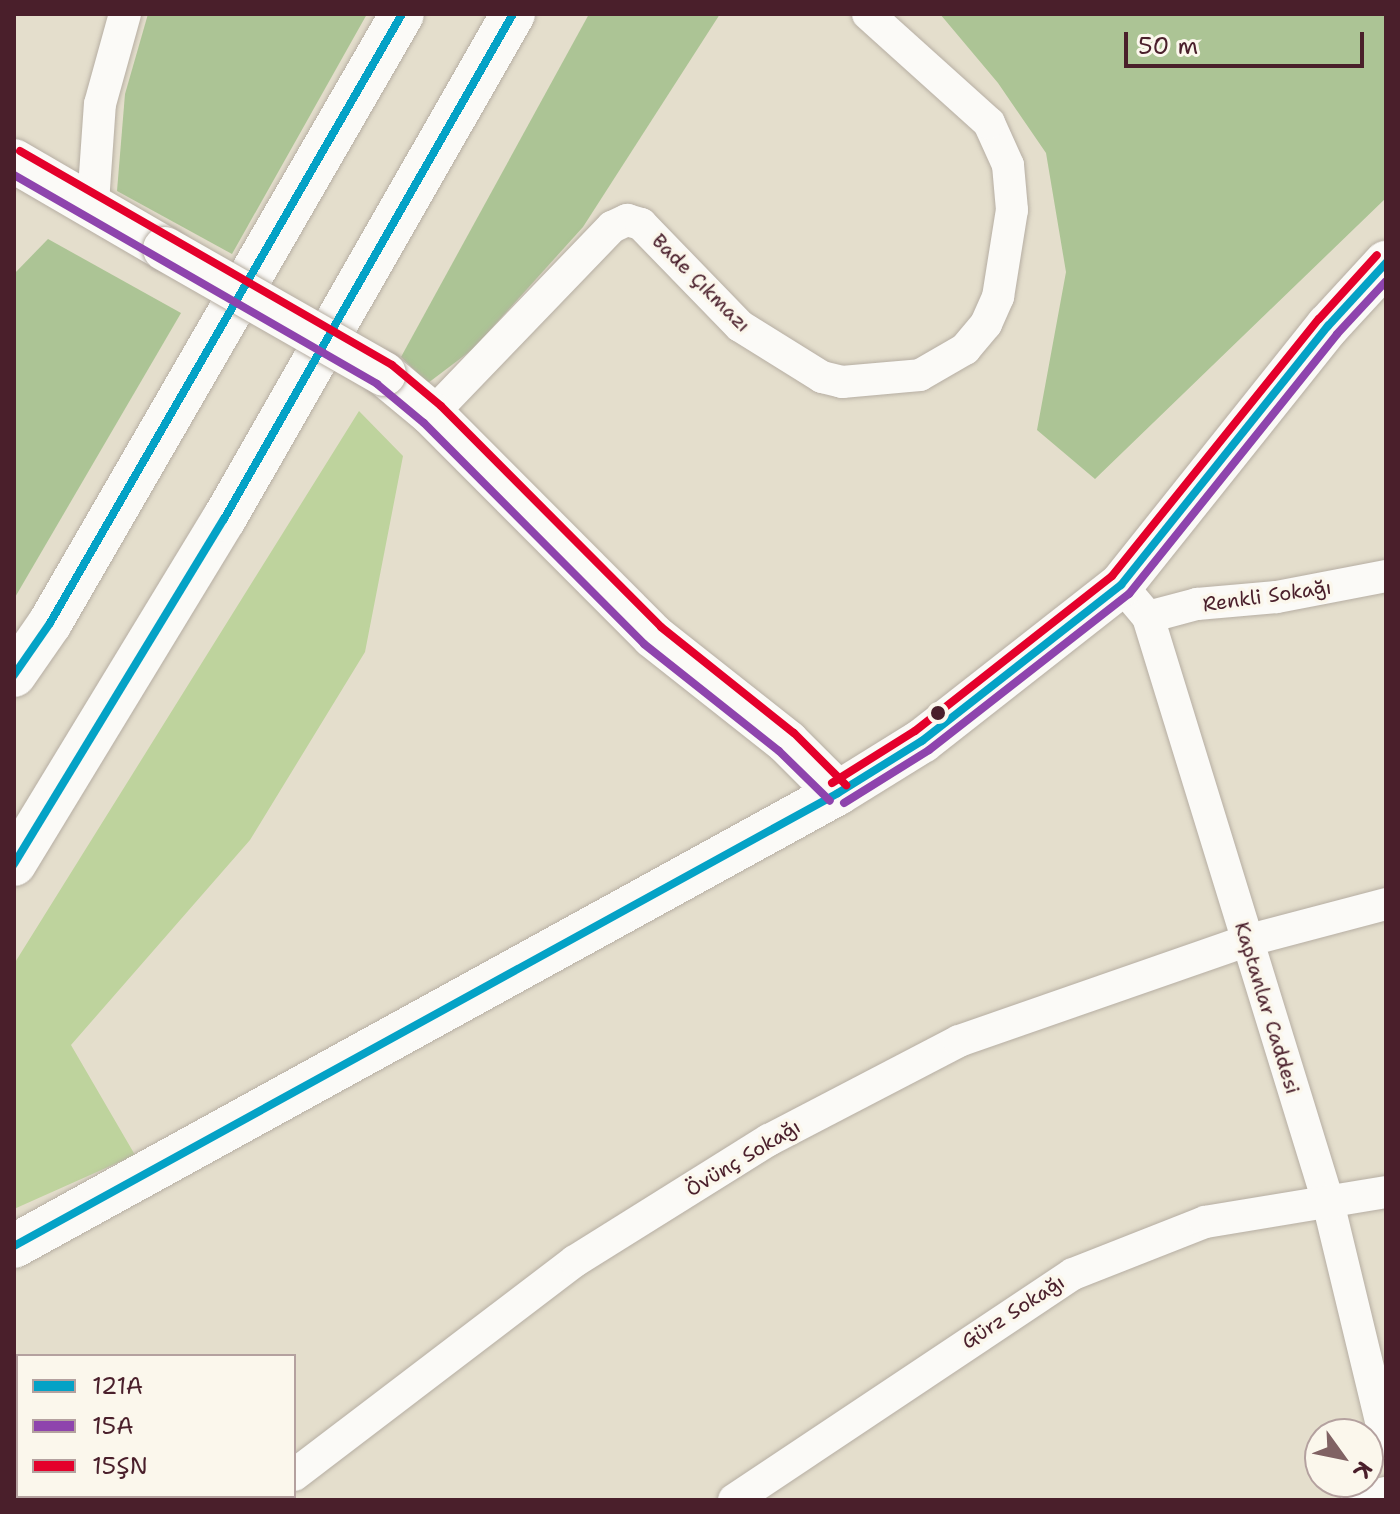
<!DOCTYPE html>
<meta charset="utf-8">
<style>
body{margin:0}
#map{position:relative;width:1400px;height:1514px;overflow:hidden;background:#e4decc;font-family:"Shantell Sans",sans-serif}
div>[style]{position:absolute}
.green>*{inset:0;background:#bed39d}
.forest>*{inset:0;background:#acc495}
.roads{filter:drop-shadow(0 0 2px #b6aea3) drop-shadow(0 0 2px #b6aea3)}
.street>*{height:32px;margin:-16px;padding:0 16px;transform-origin:16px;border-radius:16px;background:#fbfaf7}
.secondary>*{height:44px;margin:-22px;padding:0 22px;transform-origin:22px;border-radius:22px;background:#fbfaf7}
.highway>*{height:44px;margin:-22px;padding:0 22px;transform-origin:22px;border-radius:22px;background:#fbfaf7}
.bridges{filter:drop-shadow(0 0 2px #b6aea3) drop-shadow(0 0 2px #b6aea3)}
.secondary-bridge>*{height:44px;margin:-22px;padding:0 22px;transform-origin:22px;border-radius:22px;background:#fbfaf7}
.bus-1>*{height:8px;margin:-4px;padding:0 4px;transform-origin:4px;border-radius:4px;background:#04a2c6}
.bus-2>*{height:8px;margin:-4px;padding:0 4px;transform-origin:4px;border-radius:4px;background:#8e44ad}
.bus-3>*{height:8px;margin:-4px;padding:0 4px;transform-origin:4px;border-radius:4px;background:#e4002b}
.dots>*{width:22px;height:22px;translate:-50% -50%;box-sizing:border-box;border:4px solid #fbf7ec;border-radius:50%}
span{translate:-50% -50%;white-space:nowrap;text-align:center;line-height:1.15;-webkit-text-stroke:7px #fbf7ec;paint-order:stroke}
.street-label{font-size:20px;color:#4a1f2b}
.frame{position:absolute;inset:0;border:16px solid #4a1f2b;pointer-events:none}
.legend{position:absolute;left:16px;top:1354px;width:280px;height:144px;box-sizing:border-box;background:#fbf7ec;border:2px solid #b4a19f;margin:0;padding:10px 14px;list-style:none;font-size:24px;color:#4a1f2b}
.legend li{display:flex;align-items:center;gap:16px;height:40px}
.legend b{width:40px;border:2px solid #b4a19f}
.north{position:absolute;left:1304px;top:1418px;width:80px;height:80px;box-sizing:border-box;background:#fbf7ec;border:2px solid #b4a19f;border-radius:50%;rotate:123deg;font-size:22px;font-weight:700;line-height:32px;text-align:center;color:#4a1f2b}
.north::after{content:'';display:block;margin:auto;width:28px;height:36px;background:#806263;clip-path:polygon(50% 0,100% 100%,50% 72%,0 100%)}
.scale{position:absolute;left:1124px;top:32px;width:240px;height:36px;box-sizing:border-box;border:4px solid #4a1f2b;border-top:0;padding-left:10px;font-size:24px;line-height:28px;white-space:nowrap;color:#4a1f2b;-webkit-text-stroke:6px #fbf7ec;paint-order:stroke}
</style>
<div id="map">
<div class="green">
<i style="clip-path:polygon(359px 411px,403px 456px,365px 652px,250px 840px,71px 1045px,135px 1155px,14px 1209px,14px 964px)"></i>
</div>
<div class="forest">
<i style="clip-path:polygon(148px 14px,367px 14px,232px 254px,117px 191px,125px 94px)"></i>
<i style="clip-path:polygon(589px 14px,720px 14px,583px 227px,473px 349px,428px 383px,401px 357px)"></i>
<i style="clip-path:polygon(940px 14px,1386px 14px,1386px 198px,1095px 479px,1037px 430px,1066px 272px,1046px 153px,998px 83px)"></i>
<i style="clip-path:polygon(48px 239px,181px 313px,14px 599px,14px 274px)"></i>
</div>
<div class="roads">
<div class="street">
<i style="left:93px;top:203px;width:99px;rotate:-86deg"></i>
<i style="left:100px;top:104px;width:93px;rotate:-74.5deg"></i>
<i style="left:432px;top:414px;width:260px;rotate:-46.1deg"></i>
<i style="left:612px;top:227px;width:17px;rotate:-25deg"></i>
<i style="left:627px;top:220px;width:15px;rotate:16deg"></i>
<i style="left:641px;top:224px;width:142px;rotate:45.9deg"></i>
<i style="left:740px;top:326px;width:97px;rotate:31.9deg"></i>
<i style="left:822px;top:377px;width:21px;rotate:14deg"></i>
<i style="left:842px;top:382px;width:78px;rotate:-5.1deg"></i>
<i style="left:920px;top:375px;width:52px;rotate:-30deg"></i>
<i style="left:965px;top:349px;width:33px;rotate:-50deg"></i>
<i style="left:986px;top:324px;width:30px;rotate:-66deg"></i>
<i style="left:998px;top:297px;width:88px;rotate:-80.9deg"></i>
<i style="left:1012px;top:210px;width:45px;rotate:-95.1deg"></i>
<i style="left:1008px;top:165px;width:46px;rotate:-114.3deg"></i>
<i style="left:989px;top:123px;width:163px;rotate:-138deg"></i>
<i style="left:1121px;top:585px;width:42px;rotate:49.8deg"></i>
<i style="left:1148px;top:617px;width:608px;rotate:72.88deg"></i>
<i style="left:1327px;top:1198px;width:251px;rotate:76.4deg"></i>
<i style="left:1148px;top:617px;width:51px;rotate:-14.9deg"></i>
<i style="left:1197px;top:604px;width:80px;rotate:-5deg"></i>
<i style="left:1277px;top:597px;width:111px;rotate:-10.9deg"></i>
<i style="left:294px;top:1475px;width:353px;rotate:-37.3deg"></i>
<i style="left:575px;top:1261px;width:229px;rotate:-32deg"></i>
<i style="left:769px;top:1140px;width:214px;rotate:-27.5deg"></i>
<i style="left:959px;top:1041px;width:304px;rotate:-19.2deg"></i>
<i style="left:1246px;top:941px;width:145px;rotate:-14.8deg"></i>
<i style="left:261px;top:1500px;width:6px;rotate:-39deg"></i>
<i style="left:734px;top:1500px;width:407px;rotate:-33.7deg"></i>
<i style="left:1073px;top:1274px;width:142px;rotate:-21.5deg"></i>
<i style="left:1205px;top:1222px;width:183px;rotate:-9.4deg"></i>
<i style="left:1357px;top:1500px;width:30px;rotate:-14deg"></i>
</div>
<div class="secondary">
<i style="left:14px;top:161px;width:175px;rotate:30.2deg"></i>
<i style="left:384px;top:374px;width:62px;rotate:39.8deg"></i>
<i style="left:432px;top:414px;width:313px;rotate:45.1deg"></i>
<i style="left:653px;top:636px;width:171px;rotate:38.3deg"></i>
<i style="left:787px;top:742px;width:72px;rotate:45deg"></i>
<i style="left:14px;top:1246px;width:940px;rotate:-28.8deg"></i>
<i style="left:838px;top:793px;width:99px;rotate:-31.8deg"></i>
<i style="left:922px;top:741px;width:253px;rotate:-38.1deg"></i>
<i style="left:1121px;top:585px;width:332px;rotate:-51.4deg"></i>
<i style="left:1328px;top:326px;width:86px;rotate:-47.4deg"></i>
</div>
<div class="highway">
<i style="left:14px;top:675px;width:63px;rotate:-55.3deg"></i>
<i style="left:50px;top:623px;width:703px;rotate:-59.97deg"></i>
<i style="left:14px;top:864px;width:404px;rotate:-58.7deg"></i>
<i style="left:224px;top:519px;width:582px;rotate:-60.22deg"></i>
</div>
</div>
<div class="bridges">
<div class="secondary-bridge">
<i style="left:165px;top:249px;width:252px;rotate:29.7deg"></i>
</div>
</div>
<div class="bus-1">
<i style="left:14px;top:675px;width:63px;rotate:-55.3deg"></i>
<i style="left:50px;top:623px;width:703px;rotate:-59.97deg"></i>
<i style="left:14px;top:864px;width:404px;rotate:-58.7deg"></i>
<i style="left:224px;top:519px;width:582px;rotate:-60.22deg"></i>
<i style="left:14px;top:1246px;width:940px;rotate:-28.8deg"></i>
<i style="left:838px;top:793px;width:99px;rotate:-31.8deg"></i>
<i style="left:922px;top:741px;width:253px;rotate:-38.1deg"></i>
<i style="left:1121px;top:585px;width:332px;rotate:-51.4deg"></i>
<i style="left:1328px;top:326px;width:86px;rotate:-47.4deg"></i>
</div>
<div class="bus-2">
<i style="left:14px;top:175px;width:419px;rotate:29.9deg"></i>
<i style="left:377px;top:384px;width:61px;rotate:39.7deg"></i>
<i style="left:424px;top:423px;width:312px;rotate:45.1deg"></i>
<i style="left:644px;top:644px;width:172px;rotate:38.4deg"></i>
<i style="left:779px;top:751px;width:71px;rotate:44.4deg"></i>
<i style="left:844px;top:803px;width:100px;rotate:-31.9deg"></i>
<i style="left:929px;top:750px;width:254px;rotate:-38deg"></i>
<i style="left:1129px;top:594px;width:333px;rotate:-51.3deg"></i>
<i style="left:1337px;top:334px;width:72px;rotate:-47.2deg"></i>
</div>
<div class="bus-3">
<i style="left:20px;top:151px;width:429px;rotate:29.9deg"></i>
<i style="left:392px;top:365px;width:64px;rotate:39.9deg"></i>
<i style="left:441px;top:406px;width:312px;rotate:45.1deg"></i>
<i style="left:661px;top:627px;width:170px;rotate:38.6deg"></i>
<i style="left:794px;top:733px;width:74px;rotate:45deg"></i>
<i style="left:832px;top:783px;width:98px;rotate:-32.1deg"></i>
<i style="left:915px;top:731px;width:251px;rotate:-38.2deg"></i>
<i style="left:1112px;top:576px;width:330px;rotate:-51.2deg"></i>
<i style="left:1319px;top:319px;width:86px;rotate:-47.8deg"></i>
</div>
<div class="dots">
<i style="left:938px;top:713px;background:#4a1f2b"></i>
</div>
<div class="street-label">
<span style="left:701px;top:283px;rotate:45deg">Bade Çıkmazı</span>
<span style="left:1267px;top:596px;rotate:-8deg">Renkli Sokağı</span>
<span style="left:1267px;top:1008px;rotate:73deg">Kaptanlar Caddesi</span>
<span style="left:743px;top:1158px;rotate:-31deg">Övünç Sokağı</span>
<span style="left:1013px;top:1312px;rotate:-33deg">Gürz Sokağı</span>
</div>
<div class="frame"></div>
<ul class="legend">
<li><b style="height:10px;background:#04a2c6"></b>121A</li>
<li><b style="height:10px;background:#8e44ad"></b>15A</li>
<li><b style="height:10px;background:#e4002b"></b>15ŞN</li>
</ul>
<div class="north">K</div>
<div class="scale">50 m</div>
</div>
